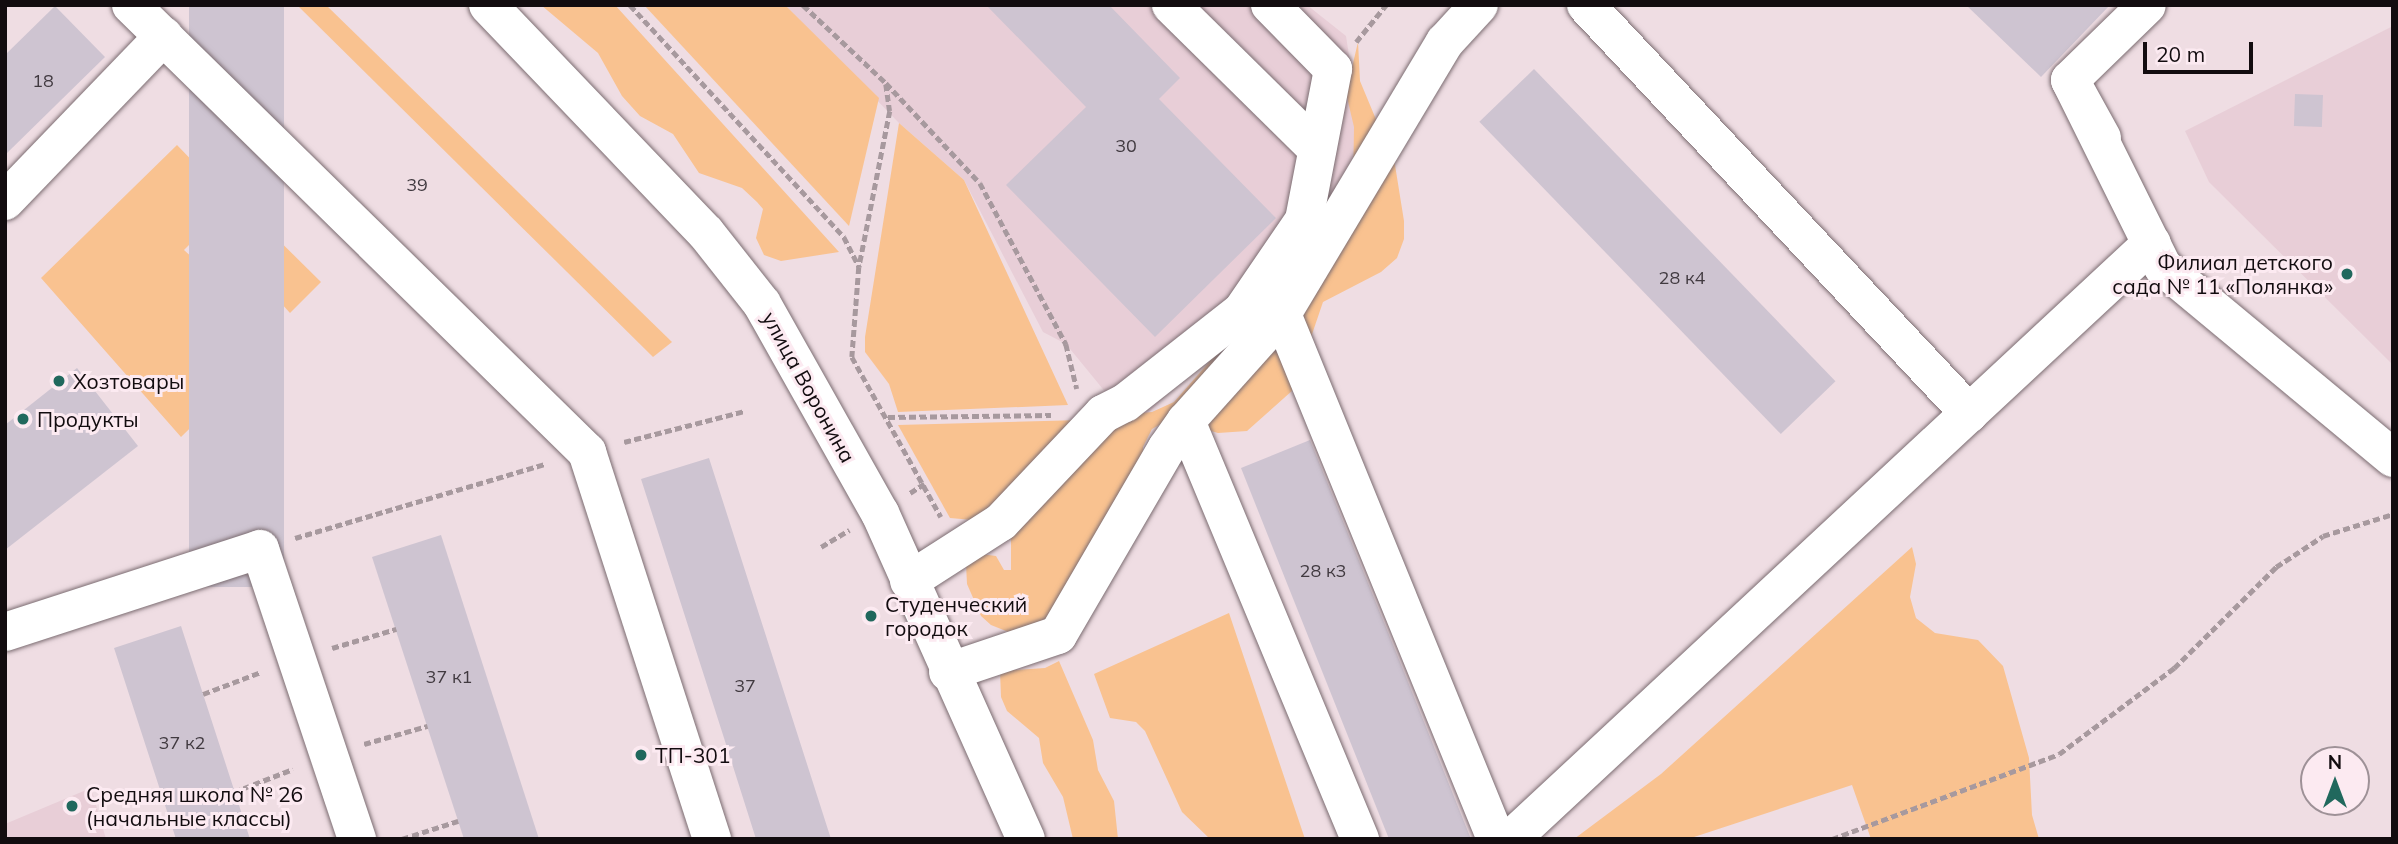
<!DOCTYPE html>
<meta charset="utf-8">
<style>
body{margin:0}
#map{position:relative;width:2398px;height:844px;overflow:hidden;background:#efdde3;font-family:Mulish,sans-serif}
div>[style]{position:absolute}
.built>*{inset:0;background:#e8ced7}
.green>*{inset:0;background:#f9c290}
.building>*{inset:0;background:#cec4d1;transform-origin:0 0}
.path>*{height:4.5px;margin-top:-2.25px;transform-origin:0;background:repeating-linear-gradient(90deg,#a7999e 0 7px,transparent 0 10.5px)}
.roads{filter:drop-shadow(0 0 2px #7b6c71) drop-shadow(0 0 2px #7b6c71)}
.minor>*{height:38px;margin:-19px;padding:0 19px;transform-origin:19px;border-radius:19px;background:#fff}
.dots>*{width:19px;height:19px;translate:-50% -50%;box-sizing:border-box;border:4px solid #fceaf1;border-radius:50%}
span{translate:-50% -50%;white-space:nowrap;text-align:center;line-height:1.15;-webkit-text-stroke:6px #fceaf1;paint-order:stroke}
.number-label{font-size:18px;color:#413a40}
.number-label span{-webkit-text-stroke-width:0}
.poi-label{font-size:21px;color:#120c0f}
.right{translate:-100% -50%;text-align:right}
.left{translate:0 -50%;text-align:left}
.street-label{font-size:21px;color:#120c0f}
.frame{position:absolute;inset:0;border:7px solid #120c0f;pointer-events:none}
.north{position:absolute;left:2300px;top:746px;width:70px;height:70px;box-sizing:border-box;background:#fceaf1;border:2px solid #9e9197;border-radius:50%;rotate:0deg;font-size:19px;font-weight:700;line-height:28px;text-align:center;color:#120c0f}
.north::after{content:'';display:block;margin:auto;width:24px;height:32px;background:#21685d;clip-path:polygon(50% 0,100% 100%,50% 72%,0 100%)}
.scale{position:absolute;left:2143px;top:42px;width:110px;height:32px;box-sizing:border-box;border:4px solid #120c0f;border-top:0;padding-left:9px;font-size:21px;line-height:24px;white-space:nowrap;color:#120c0f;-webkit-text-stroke:5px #fceaf1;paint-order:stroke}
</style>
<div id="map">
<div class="built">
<i style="clip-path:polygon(785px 5px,1307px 5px,1346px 36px,1370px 193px,1134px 427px,1066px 344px,1043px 332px,964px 180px,899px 123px)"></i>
<i style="clip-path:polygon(2393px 26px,2393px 365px,2209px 182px,2185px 131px)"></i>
<i style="clip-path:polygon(91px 788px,106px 839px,5px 839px,5px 824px)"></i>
</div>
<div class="green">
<i style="clip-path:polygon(297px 5px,326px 5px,672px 342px,653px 357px)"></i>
<i style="clip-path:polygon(541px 5px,615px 5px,839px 252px,781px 261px,764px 255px,756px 238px,763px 209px,757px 202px,742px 188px,699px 173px,673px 134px,640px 116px,622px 96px,598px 53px)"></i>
<i style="clip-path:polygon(644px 5px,785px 5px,879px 98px,849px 226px)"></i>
<i style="clip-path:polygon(1358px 42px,1360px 81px,1395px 165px,1404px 221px,1404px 239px,1397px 258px,1381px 272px,1323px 302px,1293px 390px,1247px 431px,1218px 433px,1170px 419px,1152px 429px,1143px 447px,1143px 466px,1077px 603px,1016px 635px,991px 625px,981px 616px,967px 584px,966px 564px,973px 553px,996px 556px,1004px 570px,1011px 570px,1011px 537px,1117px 415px,1152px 412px,1174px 402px,1341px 213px,1353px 188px,1354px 127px,1346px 93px)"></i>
<i style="clip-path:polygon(899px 123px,964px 180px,1068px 405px,898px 412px,889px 384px,865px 352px,865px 337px)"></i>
<i style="clip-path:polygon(177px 145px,232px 202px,184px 250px,281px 339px,181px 437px,41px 278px)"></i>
<i style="clip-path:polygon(240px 202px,321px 282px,290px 313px,214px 229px)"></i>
<i style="clip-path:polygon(1082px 420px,1075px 435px,973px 520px,950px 518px,898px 425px)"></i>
<i style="clip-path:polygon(1912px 547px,1916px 564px,1910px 597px,1916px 618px,1935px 633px,1978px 640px,2003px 666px,2029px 758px,2032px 815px,2039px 839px,1871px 839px,1852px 785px,1688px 839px,1574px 839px,1661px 774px)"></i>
<i style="clip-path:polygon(1229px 613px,1305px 839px,1210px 839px,1182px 812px,1145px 731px,1136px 722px,1110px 718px,1094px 674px)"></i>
<i style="clip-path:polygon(1059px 661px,1093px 740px,1098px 770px,1114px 801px,1118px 839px,1073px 839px,1063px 797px,1043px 763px,1039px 738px,1007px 711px,1001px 697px,1000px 671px,1045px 668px)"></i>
</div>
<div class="building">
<i style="left:189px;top:5px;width:95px;height:582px"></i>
<i style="clip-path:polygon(986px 5px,1109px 5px,1180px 78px,1159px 99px,1276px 218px,1155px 337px,1006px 185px,1086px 107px)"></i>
<i style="clip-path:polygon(1966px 5px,2110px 5px,2041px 77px)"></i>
<i style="clip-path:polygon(55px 6px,105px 57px,5px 155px,5px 55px)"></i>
<i style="left:1534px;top:69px;width:434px;height:76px;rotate:46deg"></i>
<i style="left:2295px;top:94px;width:28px;height:32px;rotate:2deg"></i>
<i style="clip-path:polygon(77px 368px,138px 446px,5px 550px,5px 425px)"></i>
<i style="clip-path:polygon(1310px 440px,1396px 652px,1471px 839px,1389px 839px,1241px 468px)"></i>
<i style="clip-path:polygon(709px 458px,831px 839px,756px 839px,724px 738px,641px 479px)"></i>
<i style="clip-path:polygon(441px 535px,539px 839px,464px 839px,427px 726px,372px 557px)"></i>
<i style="clip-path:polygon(181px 626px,203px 694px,250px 839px,176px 839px,114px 648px)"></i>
</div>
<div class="path">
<i style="left:630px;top:5px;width:316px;rotate:47.3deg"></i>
<i style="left:844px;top:237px;width:34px;rotate:63deg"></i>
<i style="left:803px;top:5px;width:114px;rotate:43.2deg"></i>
<i style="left:886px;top:83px;width:137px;rotate:46.8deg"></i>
<i style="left:980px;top:183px;width:183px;rotate:61.9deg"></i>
<i style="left:1066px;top:344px;width:46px;rotate:76.3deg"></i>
<i style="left:1356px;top:42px;width:48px;rotate:-51deg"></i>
<i style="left:886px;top:84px;width:27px;rotate:82deg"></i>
<i style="left:890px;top:111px;width:159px;rotate:101.2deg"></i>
<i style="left:859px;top:267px;width:90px;rotate:94.4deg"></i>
<i style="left:852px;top:357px;width:183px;rotate:60.9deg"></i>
<i style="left:888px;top:417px;width:163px;rotate:-0.7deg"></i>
<i style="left:624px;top:442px;width:125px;rotate:-14.4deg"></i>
<i style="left:910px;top:493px;width:17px;rotate:-33deg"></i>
<i style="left:295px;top:538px;width:261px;rotate:-16.5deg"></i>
<i style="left:821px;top:547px;width:33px;rotate:-31deg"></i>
<i style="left:332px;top:648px;width:67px;rotate:-16.5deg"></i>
<i style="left:203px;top:694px;width:62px;rotate:-20.8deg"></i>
<i style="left:364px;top:744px;width:66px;rotate:-15.9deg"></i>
<i style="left:234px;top:792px;width:63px;rotate:-21.3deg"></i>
<i style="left:402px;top:839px;width:59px;rotate:-17.8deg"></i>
<i style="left:1832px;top:839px;width:242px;rotate:-20.5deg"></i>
<i style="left:2059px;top:754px;width:144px;rotate:-36.8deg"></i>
<i style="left:2174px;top:668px;width:144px;rotate:-44.7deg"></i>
<i style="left:2276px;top:567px;width:56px;rotate:-33.4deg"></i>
<i style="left:2323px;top:536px;width:73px;rotate:-17.4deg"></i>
</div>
<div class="roads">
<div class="minor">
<i style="left:131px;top:5px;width:639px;rotate:44.43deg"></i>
<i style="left:587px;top:452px;width:407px;rotate:72.1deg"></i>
<i style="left:488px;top:5px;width:315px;rotate:46.3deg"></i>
<i style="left:706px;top:233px;width:90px;rotate:51.7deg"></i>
<i style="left:762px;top:304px;width:240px;rotate:60.6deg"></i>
<i style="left:880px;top:513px;width:357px;rotate:65.9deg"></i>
<i style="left:1171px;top:5px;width:205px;rotate:44.6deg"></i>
<i style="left:1586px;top:5px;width:560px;rotate:46.81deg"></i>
<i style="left:2070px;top:80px;width:107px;rotate:-44.2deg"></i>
<i style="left:2102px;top:138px;width:66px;rotate:-118.9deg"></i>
<i style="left:2070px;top:80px;width:209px;rotate:63.6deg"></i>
<i style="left:2163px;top:267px;width:299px;rotate:39.7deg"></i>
<i style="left:5px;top:201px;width:229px;rotate:-46.1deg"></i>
<i style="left:1282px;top:314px;width:567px;rotate:67.82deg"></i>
<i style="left:1186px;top:421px;width:453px;rotate:67.4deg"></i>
<i style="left:909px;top:581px;width:109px;rotate:-32.7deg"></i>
<i style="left:1001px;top:522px;width:149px;rotate:-46.6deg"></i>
<i style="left:1103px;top:414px;width:25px;rotate:-27deg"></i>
<i style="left:1125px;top:403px;width:149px;rotate:-38.2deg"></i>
<i style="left:1242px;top:311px;width:110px;rotate:-55.7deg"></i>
<i style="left:1304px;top:220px;width:154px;rotate:-79.1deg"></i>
<i style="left:1333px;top:69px;width:90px;rotate:-134.5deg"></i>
<i style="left:5px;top:632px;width:268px;rotate:-18deg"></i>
<i style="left:260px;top:549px;width:306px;rotate:71.5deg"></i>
<i style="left:948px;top:672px;width:116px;rotate:-18.6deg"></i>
<i style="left:1058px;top:635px;width:216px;rotate:-59.8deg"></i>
<i style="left:1167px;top:448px;width:33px;rotate:-55deg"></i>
<i style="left:1186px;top:421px;width:144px;rotate:-48.1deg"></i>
<i style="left:1282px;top:314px;width:317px;rotate:-59.1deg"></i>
<i style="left:1445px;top:42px;width:50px;rotate:-47.4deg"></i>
<i style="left:1511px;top:839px;width:875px;rotate:-42.92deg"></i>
</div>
</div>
<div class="dots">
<i style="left:2347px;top:274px;background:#21685d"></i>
<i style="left:59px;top:381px;background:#21685d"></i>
<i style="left:23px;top:419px;background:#21685d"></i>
<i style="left:871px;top:616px;background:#21685d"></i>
<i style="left:641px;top:755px;background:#21685d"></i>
<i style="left:72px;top:806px;background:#21685d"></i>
</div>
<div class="number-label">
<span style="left:43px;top:81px">18</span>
<span style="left:1126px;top:146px">30</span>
<span style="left:417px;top:185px">39</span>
<span style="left:1682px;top:278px">28 к4</span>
<span style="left:1323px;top:571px">28 к3</span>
<span style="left:449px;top:677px">37 к1</span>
<span style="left:745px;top:686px">37</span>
<span style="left:182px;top:743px">37 к2</span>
</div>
<div class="poi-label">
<span class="right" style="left:2333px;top:274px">Филиал детского<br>сада № 11 «Полянка»</span>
<span class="left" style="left:73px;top:381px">Хозтовары</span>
<span class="left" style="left:37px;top:419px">Продукты</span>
<span class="left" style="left:885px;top:616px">Студенческий<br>городок</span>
<span class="left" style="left:655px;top:755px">ТП-301</span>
<span class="left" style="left:86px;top:806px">Средняя школа № 26<br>(начальные классы)</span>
</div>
<div class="street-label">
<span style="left:809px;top:387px;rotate:61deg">улица Воронина</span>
</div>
<div class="frame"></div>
<div class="north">N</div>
<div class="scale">20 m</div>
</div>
